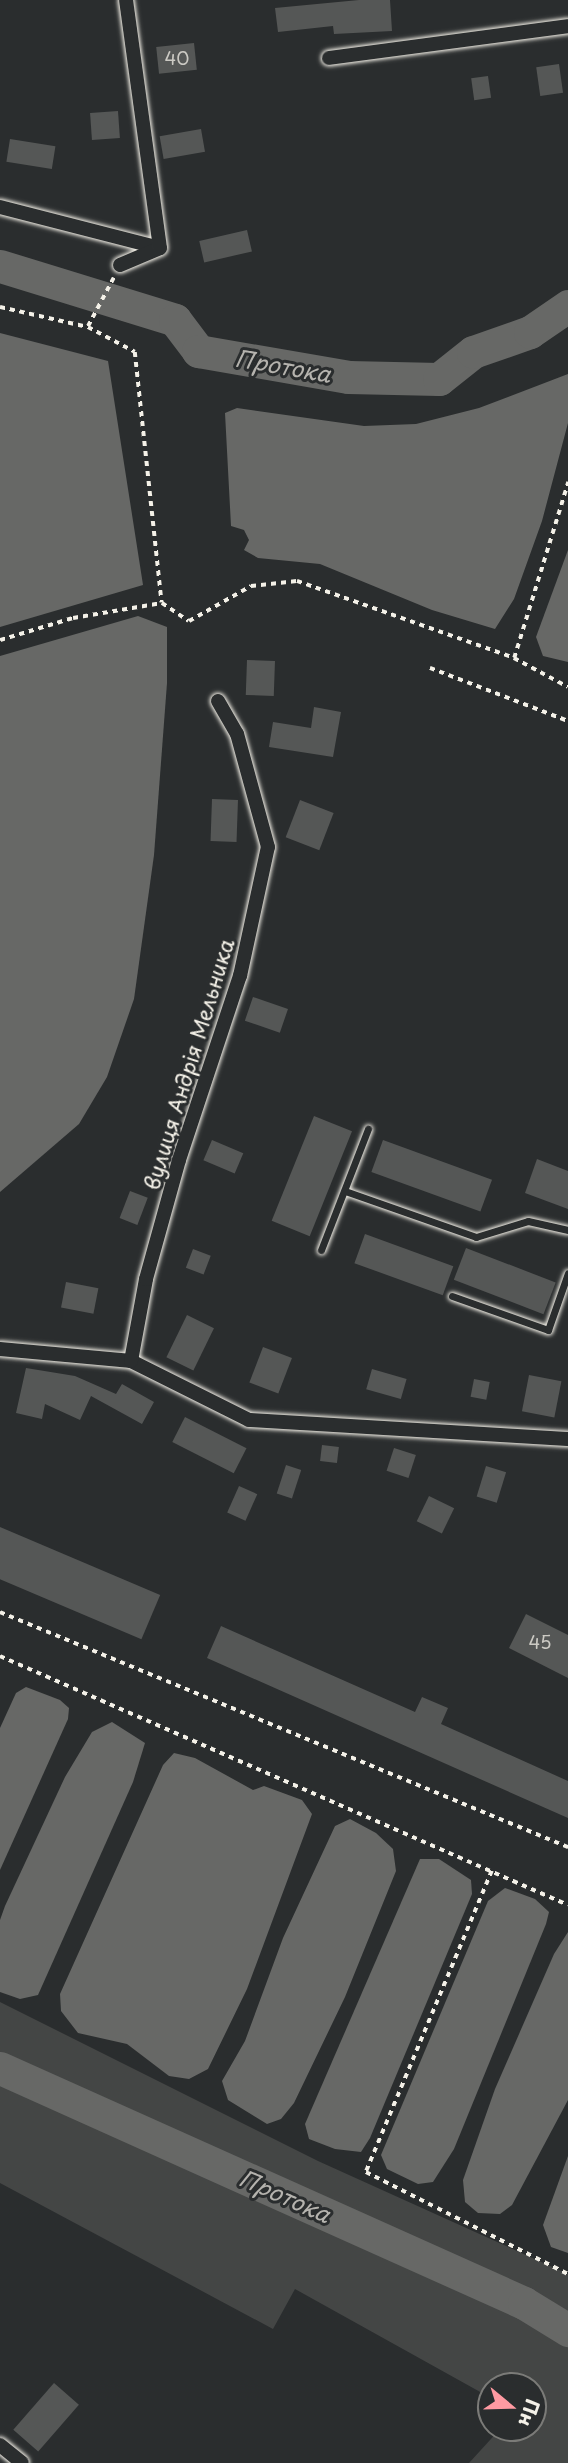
<!DOCTYPE html>
<meta charset="utf-8">
<style>
body{margin:0}
#map{position:relative;width:568px;height:2463px;overflow:hidden;background:#2a2d2e;font-family:"Playpen Sans",sans-serif}
div>[style]{position:absolute}
.green>*{inset:0;background:#444645}
.water>*{inset:0;background:#676866}
.river>*{height:33px;margin:-16.5px;padding:0 16.5px;transform-origin:16.5px;border-radius:16.5px;background:#676866}
.building>*{inset:0;background:#555756;transform-origin:0 0}
.path>*{height:3.5px;margin-top:-1.75px;transform-origin:0;background:repeating-linear-gradient(90deg,#f4f1e8 0 5px,transparent 0 10px)}
.roads{filter:drop-shadow(0 0 2px #f4f1e8) drop-shadow(0 0 2px #f4f1e8)}
.service>*{height:7px;margin:-3.5px;padding:0 3.5px;transform-origin:3.5px;border-radius:3.5px;background:#2a2d2e}
.minor>*{height:14px;margin:-7px;padding:0 7px;transform-origin:7px;border-radius:7px;background:#2a2d2e}
span{translate:-50% -50%;white-space:nowrap;text-align:center;line-height:1.15;-webkit-text-stroke:6px #2a2d2e;paint-order:stroke}
.number-label{font-size:18px;color:#cccac4}
.number-label span{-webkit-text-stroke-width:0}
.street-label{font-size:21px;color:#f4f1e8}
.water-label{font-size:23px;color:#b5b3ae;font-style:italic}
.north{position:absolute;left:477px;top:2372px;width:70px;height:70px;box-sizing:border-box;background:#2a2d2e;border:2px solid #7b7b78;border-radius:50%;rotate:109deg;font-size:19px;font-weight:700;line-height:28px;text-align:center;color:#f4f1e8}
.north::after{content:'';display:block;margin:auto;width:24px;height:32px;background:#ff9aa2;clip-path:polygon(50% 0,100% 100%,50% 72%,0 100%)}
</style>
<div id="map">
<div class="green">
<i style="clip-path:polygon(0 2002px,318px 2161px,568px 2274px,568px 2463px,469px 2463px,501px 2428px,533px 2428px,533px 2386px,491px 2386px,491px 2398px,295px 2289px,273px 2329px,0 2183px)"></i>
</div>
<div class="water">
<i style="clip-path:polygon(0 333px,108px 361px,143px 585px,0 627px)"></i>
<i style="clip-path:polygon(568px 374px,568px 423px,542px 521px,514px 599px,495px 629px,432px 610px,320px 564px,258px 558px,244px 550px,249px 540px,244px 530px,231px 526px,225px 413px,237px 408px,364px 426px,416px 424px,479px 408px)"></i>
<i style="clip-path:polygon(568px 550px,568px 662px,543px 656px,536px 637px)"></i>
<i style="clip-path:polygon(138px 616px,167px 627px,167px 683px,154px 855px,134px 999px,107px 1077px,79px 1124px,0 1192px,0 656px)"></i>
<i style="clip-path:polygon(26px 1687px,60px 1700px,69px 1708px,68px 1719px,0 1870px,0 1728px,16px 1693px)"></i>
<i style="clip-path:polygon(112px 1722px,145px 1743px,133px 1782px,38px 1995px,20px 1999px,0 1992px,0 1920px,5px 1906px,65px 1777px,92px 1732px)"></i>
<i style="clip-path:polygon(174px 1753px,195px 1758px,253px 1790px,264px 1786px,302px 1800px,312px 1814px,247px 1989px,208px 2069px,189px 2079px,169px 2076px,127px 2044px,78px 2033px,61px 2011px,60px 1994px,163px 1765px)"></i>
<i style="clip-path:polygon(350px 1819px,376px 1833px,393px 1849px,396px 1871px,345px 1997px,294px 2103px,281px 2119px,267px 2124px,228px 2100px,222px 2081px,245px 2041px,283px 1938px,335px 1826px)"></i>
<i style="clip-path:polygon(420px 1859px,439px 1859px,471px 1880px,472px 1894px,370px 2138px,361px 2152px,335px 2149px,309px 2139px,305px 2124px)"></i>
<i style="clip-path:polygon(505px 1888px,535px 1899px,549px 1912px,546px 1924px,454px 2149px,433px 2182px,418px 2184px,387px 2169px,381px 2155px,488px 1901px)"></i>
<i style="clip-path:polygon(568px 1932px,568px 2100px,512px 2205px,500px 2214px,478px 2213px,465px 2202px,463px 2180px,495px 2089px,554px 1954px)"></i>
<i style="clip-path:polygon(568px 2156px,568px 2253px,551px 2247px,543px 2225px)"></i>
</div>
<div class="river">
<i style="left:0;top:266px;width:183px;rotate:17.1deg"></i>
<i style="left:175px;top:320px;width:39px;rotate:53deg"></i>
<i style="left:198px;top:351px;width:152px;rotate:9.8deg"></i>
<i style="left:348px;top:377px;width:91px;rotate:1.3deg"></i>
<i style="left:439px;top:379px;width:43px;rotate:-38.5deg"></i>
<i style="left:473px;top:352px;width:60px;rotate:-19.3deg"></i>
<i style="left:530px;top:332px;width:46px;rotate:-34.4deg"></i>
<i style="left:0;top:2068px;width:574px;rotate:24.15deg"></i>
<i style="left:524px;top:2303px;width:52px;rotate:31.5deg"></i>
</div>
<div class="building">
<i style="clip-path:polygon(359px 0,390px 0,392px 31px,334px 34px,333px 26px,278px 32px,275px 8px)"></i>
<i style="left:194px;top:43px;width:27px;height:38px;rotate:84deg"></i>
<i style="left:559px;top:64px;width:29px;height:23px;rotate:82deg"></i>
<i style="left:488px;top:76px;width:22px;height:17px;rotate:82deg"></i>
<i style="left:118px;top:111px;width:27px;height:28px;rotate:86deg"></i>
<i style="left:201px;top:129px;width:23px;height:42px;rotate:80deg"></i>
<i style="left:10px;top:139px;width:46px;height:23px;rotate:9deg"></i>
<i style="left:247px;top:230px;width:22px;height:49px;rotate:77deg"></i>
<i style="left:247px;top:660px;width:28px;height:35px;rotate:2deg"></i>
<i style="clip-path:polygon(314px 707px,341px 712px,333px 757px,269px 747px,273px 722px,311px 728px)"></i>
<i style="left:212px;top:799px;width:26px;height:42px;rotate:2deg"></i>
<i style="left:300px;top:800px;width:36px;height:40px;rotate:21deg"></i>
<i style="left:253px;top:997px;width:37px;height:25px;rotate:19deg"></i>
<i style="left:314px;top:1116px;width:41px;height:113px;rotate:22deg"></i>
<i style="left:212px;top:1140px;width:34px;height:22px;rotate:23deg"></i>
<i style="left:383px;top:1140px;width:116px;height:34px;rotate:20deg"></i>
<i style="clip-path:polygon(537px 1159px,568px 1171px,568px 1209px,525px 1193px)"></i>
<i style="left:130px;top:1191px;width:19px;height:29px;rotate:21deg"></i>
<i style="left:365px;top:1234px;width:94px;height:31px;rotate:20deg"></i>
<i style="left:466px;top:1248px;width:96px;height:34px;rotate:21deg"></i>
<i style="left:193px;top:1249px;width:19px;height:20px;rotate:21deg"></i>
<i style="left:66px;top:1282px;width:33px;height:26px;rotate:11deg"></i>
<i style="left:187px;top:1315px;width:30px;height:47px;rotate:26deg"></i>
<i style="left:263px;top:1347px;width:31px;height:38px;rotate:21deg"></i>
<i style="clip-path:polygon(26px 1368px,75px 1376px,116px 1394px,122px 1384px,154px 1402px,142px 1424px,91px 1396px,80px 1420px,45px 1404px,42px 1419px,16px 1413px)"></i>
<i style="left:372px;top:1369px;width:36px;height:21px;rotate:16deg"></i>
<i style="left:529px;top:1375px;width:33px;height:37px;rotate:11deg"></i>
<i style="left:474px;top:1379px;width:16px;height:18px;rotate:11deg"></i>
<i style="left:185px;top:1417px;width:69px;height:28px;rotate:27deg"></i>
<i style="left:322px;top:1445px;width:17px;height:16px;rotate:7deg"></i>
<i style="left:394px;top:1448px;width:23px;height:24px;rotate:18deg"></i>
<i style="left:286px;top:1465px;width:16px;height:30px;rotate:18deg"></i>
<i style="left:486px;top:1466px;width:21px;height:32px;rotate:17deg"></i>
<i style="left:239px;top:1486px;width:20px;height:29px;rotate:24deg"></i>
<i style="left:429px;top:1496px;width:28px;height:28px;rotate:26deg"></i>
<i style="left:0;top:1527px;width:174px;height:48px;rotate:23deg"></i>
<i style="clip-path:polygon(526px 1614px,568px 1635px,568px 1678px,509px 1648px)"></i>
<i style="clip-path:polygon(221px 1626px,415px 1712px,422px 1697px,448px 1708px,441px 1724px,568px 1781px,568px 1818px,207px 1658px)"></i>
<i style="left:54px;top:2383px;width:33px;height:62px;rotate:41deg"></i>
</div>
<div class="path">
<i style="left:114px;top:278px;width:55px;rotate:118deg"></i>
<i style="left:88px;top:327px;width:53px;rotate:28deg"></i>
<i style="left:135px;top:352px;width:252px;rotate:83.9deg"></i>
<i style="left:162px;top:603px;width:32px;rotate:34deg"></i>
<i style="left:189px;top:621px;width:71px;rotate:-29.4deg"></i>
<i style="left:251px;top:586px;width:46px;rotate:-6.2deg"></i>
<i style="left:297px;top:581px;width:230px;rotate:19.5deg"></i>
<i style="left:514px;top:658px;width:61px;rotate:28.2deg"></i>
<i style="left:0;top:307px;width:90px;rotate:12.8deg"></i>
<i style="left:0;top:640px;width:76px;rotate:-16.8deg"></i>
<i style="left:73px;top:618px;width:90px;rotate:-9.6deg"></i>
<i style="left:514px;top:658px;width:184px;rotate:-72.9deg"></i>
<i style="left:430px;top:668px;width:148px;rotate:21deg"></i>
<i style="left:0;top:1612px;width:615px;rotate:22.48deg"></i>
<i style="left:0;top:1656px;width:620px;rotate:23.67deg"></i>
<i style="left:492px;top:1871px;width:326px;rotate:112.7deg"></i>
<i style="left:366px;top:2172px;width:226px;rotate:26.8deg"></i>
</div>
<div class="roads">
<div class="service">
<i style="left:345px;top:1191px;width:139px;rotate:19.3deg"></i>
<i style="left:476px;top:1237px;width:54px;rotate:-17.1deg"></i>
<i style="left:528px;top:1221px;width:41px;rotate:12.7deg"></i>
<i style="left:321px;top:1250px;width:130px;rotate:-68.8deg"></i>
<i style="left:452px;top:1296px;width:102px;rotate:19.5deg"></i>
<i style="left:548px;top:1330px;width:60px;rotate:-70.7deg"></i>
</div>
<div class="minor">
<i style="left:329px;top:58px;width:241px;rotate:-7.6deg"></i>
<i style="left:0;top:207px;width:165px;rotate:14.4deg"></i>
<i style="left:120px;top:265px;width:43px;rotate:-23deg"></i>
<i style="left:160px;top:248px;width:250px;rotate:-97.8deg"></i>
<i style="left:0;top:1349px;width:132px;rotate:5.2deg"></i>
<i style="left:131px;top:1361px;width:132px;rotate:26.6deg"></i>
<i style="left:249px;top:1420px;width:320px;rotate:3.4deg"></i>
<i style="left:131px;top:1361px;width:83px;rotate:-79.6deg"></i>
<i style="left:146px;top:1279px;width:123px;rotate:-74.5deg"></i>
<i style="left:179px;top:1160px;width:194px;rotate:-71.7deg"></i>
<i style="left:240px;top:976px;width:132px;rotate:-77.8deg"></i>
<i style="left:268px;top:847px;width:117px;rotate:-105.3deg"></i>
<i style="left:237px;top:734px;width:38px;rotate:-120deg"></i>
<i style="left:0;top:2445px;width:28px;rotate:39deg"></i>
</div>
</div>
<div class="number-label">
<span style="left:177px;top:58px">40</span>
<span style="left:540px;top:1642px">45</span>
</div>
<div class="street-label">
<span style="left:188px;top:1064px;rotate:-73deg">вулиця Андрія Мельника</span>
</div>
<div class="water-label">
<span style="left:283px;top:366px;rotate:10deg">Протока</span>
<span style="left:285px;top:2196px;rotate:24deg">Протока</span>
</div>
<div class="north">Пн</div>
</div>
